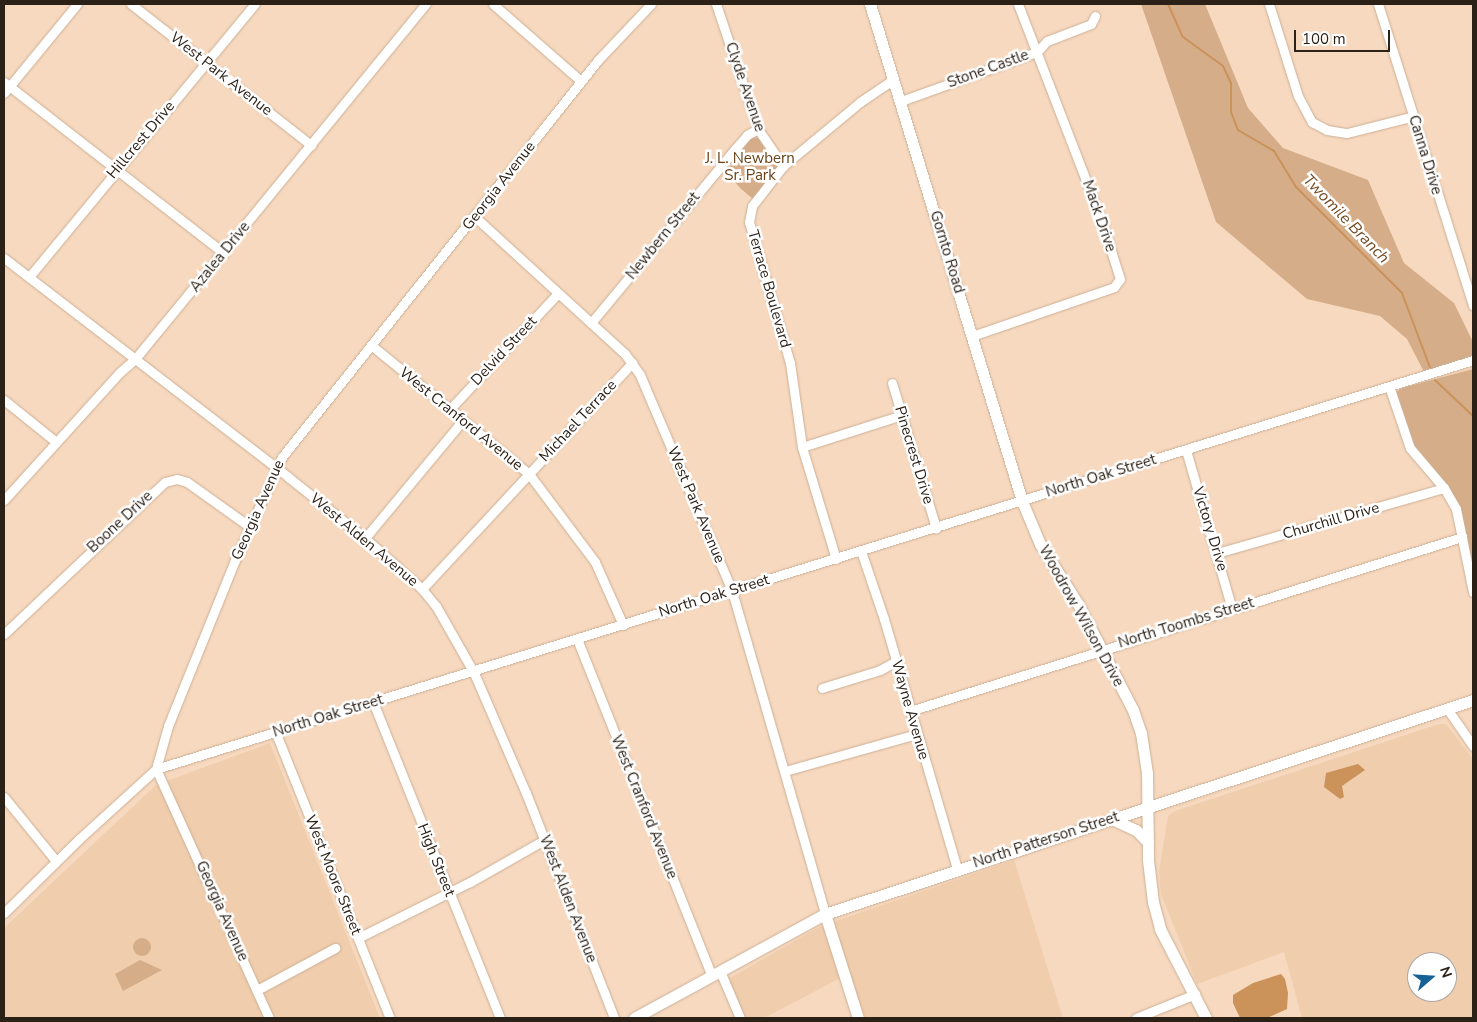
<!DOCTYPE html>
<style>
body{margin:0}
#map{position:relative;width:1477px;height:1022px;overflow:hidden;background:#f7d9bf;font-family:"Nunito Sans",sans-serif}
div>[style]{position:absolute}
.built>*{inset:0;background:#f0cdad}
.green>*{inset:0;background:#d5ad89}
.round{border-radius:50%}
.water>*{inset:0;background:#cb925a}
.stream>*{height:2px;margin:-1px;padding:0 1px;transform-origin:1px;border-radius:1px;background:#cb925a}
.roads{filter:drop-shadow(0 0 1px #cbaf95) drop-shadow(0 0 1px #cbaf95)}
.minor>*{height:9px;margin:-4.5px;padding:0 4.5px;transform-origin:4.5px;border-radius:4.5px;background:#fff}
.major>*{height:11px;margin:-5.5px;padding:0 5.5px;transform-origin:5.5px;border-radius:5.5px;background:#fff}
span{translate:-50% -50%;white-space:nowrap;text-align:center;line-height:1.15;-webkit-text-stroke:5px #fff;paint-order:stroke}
.street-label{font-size:15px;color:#2c2117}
.park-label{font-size:15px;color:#684117}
.water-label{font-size:16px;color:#724a21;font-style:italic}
.frame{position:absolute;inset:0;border:5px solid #2c2117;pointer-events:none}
.north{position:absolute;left:1407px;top:952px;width:50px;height:50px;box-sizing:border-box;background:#fff;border:1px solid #aba6a2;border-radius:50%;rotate:71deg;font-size:14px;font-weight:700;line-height:20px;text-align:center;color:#2c2117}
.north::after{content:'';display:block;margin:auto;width:18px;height:22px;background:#166295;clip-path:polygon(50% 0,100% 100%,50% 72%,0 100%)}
.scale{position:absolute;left:1294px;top:30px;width:96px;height:22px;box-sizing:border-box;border:2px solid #2c2117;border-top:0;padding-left:6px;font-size:15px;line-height:18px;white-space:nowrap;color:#2c2117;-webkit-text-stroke:4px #fff;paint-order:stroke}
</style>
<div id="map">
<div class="built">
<i style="clip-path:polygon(evenodd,1439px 724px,1446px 724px,1473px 759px,1473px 1018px,1302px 1018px,1284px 952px,1197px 984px,1161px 894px,1159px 872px,1168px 816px,1175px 811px,1439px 724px,1417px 962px,1447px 962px,1447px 992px,1417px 992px,1417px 962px)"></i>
<i style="clip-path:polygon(270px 743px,380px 1018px,4px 1018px,4px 928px,156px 785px)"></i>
<i style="clip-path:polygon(1014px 860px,1063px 1018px,866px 1018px,848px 974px,764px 1018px,745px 1018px,726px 980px,821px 926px)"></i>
</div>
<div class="green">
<i style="clip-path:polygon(1141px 4px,1205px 4px,1248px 108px,1283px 148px,1368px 180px,1404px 263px,1454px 303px,1473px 342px,1473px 357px,1424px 372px,1407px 339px,1380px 316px,1307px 299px,1216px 222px)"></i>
<i style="clip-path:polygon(748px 136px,758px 138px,777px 167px,753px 199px,740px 188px,722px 167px)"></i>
<i style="clip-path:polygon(1473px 369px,1473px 576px,1462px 521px,1413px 450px,1395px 393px,1402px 388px)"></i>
<i class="round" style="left:133px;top:938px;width:18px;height:18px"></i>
<i style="clip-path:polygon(140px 960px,162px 970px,123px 991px,115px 974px)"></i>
</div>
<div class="water">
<i style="clip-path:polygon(1358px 764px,1365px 770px,1342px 786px,1344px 797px,1340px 799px,1324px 787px,1326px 773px)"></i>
<i style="clip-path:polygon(1281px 974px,1285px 979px,1288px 993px,1287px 1009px,1267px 1018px,1240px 1018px,1233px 1003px,1233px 995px,1253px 983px)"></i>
</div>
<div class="stream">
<i style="left:1168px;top:4px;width:36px;rotate:66deg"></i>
<i style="left:1183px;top:37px;width:49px;rotate:35.9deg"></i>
<i style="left:1223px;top:66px;width:19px;rotate:65deg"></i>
<i style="left:1231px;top:83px;width:29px;rotate:90deg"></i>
<i style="left:1231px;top:112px;width:19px;rotate:69deg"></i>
<i style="left:1238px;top:130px;width:42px;rotate:30.3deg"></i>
<i style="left:1274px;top:151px;width:42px;rotate:58.6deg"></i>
<i style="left:1296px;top:187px;width:150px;rotate:45deg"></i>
<i style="left:1402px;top:293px;width:82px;rotate:69.4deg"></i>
<i style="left:1435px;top:380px;width:52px;rotate:43.5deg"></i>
</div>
<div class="roads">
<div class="minor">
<i style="left:131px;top:4px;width:229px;rotate:38.1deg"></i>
<i style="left:493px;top:4px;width:117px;rotate:41.2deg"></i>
<i style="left:716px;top:4px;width:132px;rotate:71.4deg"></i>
<i style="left:758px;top:129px;width:45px;rotate:56deg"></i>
<i style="left:1269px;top:4px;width:96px;rotate:72.5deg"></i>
<i style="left:1298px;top:96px;width:30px;rotate:62deg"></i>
<i style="left:1312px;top:122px;width:17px;rotate:28deg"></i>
<i style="left:1327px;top:130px;width:20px;rotate:9deg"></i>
<i style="left:1347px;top:133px;width:69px;rotate:-14.2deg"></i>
<i style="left:1378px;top:4px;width:316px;rotate:72.5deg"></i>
<i style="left:4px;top:82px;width:279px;rotate:37.9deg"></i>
<i style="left:4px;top:93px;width:115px;rotate:-50.6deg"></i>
<i style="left:901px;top:101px;width:145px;rotate:-19.8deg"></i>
<i style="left:1037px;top:52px;width:15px;rotate:-48deg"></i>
<i style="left:1047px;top:41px;width:47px;rotate:-21.1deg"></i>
<i style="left:1091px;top:24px;width:9px;rotate:-63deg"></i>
<i style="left:475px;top:217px;width:203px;rotate:42.4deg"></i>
<i style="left:625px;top:354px;width:26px;rotate:54deg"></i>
<i style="left:640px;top:375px;width:235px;rotate:66.9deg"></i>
<i style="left:732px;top:591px;width:336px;rotate:73.9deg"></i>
<i style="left:4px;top:258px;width:359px;rotate:37.6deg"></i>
<i style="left:288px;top:477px;width:98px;rotate:38.4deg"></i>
<i style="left:365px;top:538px;width:76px;rotate:41.8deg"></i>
<i style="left:422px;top:589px;width:22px;rotate:51deg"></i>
<i style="left:436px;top:606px;width:77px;rotate:60.4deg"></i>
<i style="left:474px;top:673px;width:131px;rotate:66.6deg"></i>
<i style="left:526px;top:793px;width:242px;rotate:68.6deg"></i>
<i style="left:29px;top:277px;width:354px;rotate:-50.4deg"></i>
<i style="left:591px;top:323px;width:226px;rotate:-50.4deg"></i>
<i style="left:735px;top:149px;width:18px;rotate:-49deg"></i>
<i style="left:747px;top:135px;width:13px;rotate:-29deg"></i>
<i style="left:972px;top:336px;width:150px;rotate:-19deg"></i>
<i style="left:1114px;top:287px;width:10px;rotate:-53deg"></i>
<i style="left:1120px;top:279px;width:60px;rotate:-107.5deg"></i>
<i style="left:1102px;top:222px;width:234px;rotate:-111.1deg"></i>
<i style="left:371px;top:345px;width:204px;rotate:39.2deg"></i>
<i style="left:529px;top:474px;width:110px;rotate:53.1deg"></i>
<i style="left:595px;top:562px;width:69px;rotate:66deg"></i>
<i style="left:892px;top:383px;width:152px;rotate:73.1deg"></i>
<i style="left:1389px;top:386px;width:65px;rotate:71.3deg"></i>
<i style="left:1410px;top:448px;width:52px;rotate:49.6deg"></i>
<i style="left:1444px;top:488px;width:24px;rotate:60deg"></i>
<i style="left:1456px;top:509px;width:85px;rotate:78.4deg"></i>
<i style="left:4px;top:400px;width:67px;rotate:38.9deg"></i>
<i style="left:450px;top:409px;width:158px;rotate:-47deg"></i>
<i style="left:802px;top:447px;width:105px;rotate:-17.7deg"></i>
<i style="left:1186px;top:450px;width:166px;rotate:73.9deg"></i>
<i style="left:4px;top:500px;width:171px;rotate:-47.8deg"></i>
<i style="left:119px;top:373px;width:21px;rotate:-41deg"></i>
<i style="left:135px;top:359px;width:459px;rotate:-50.7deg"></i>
<i style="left:365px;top:538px;width:153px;rotate:-50.3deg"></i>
<i style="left:861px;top:551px;width:72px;rotate:71.3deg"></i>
<i style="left:884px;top:619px;width:260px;rotate:73.7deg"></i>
<i style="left:1217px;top:553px;width:236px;rotate:-16deg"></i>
<i style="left:836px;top:559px;width:117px;rotate:-106.9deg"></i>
<i style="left:802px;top:447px;width:85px;rotate:-98.1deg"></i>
<i style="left:790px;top:363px;width:147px;rotate:-106.2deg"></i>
<i style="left:749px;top:222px;width:16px;rotate:-79deg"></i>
<i style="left:752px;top:206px;width:51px;rotate:-52.2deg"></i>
<i style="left:783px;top:166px;width:100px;rotate:-39.7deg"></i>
<i style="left:860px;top:102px;width:41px;rotate:-34.1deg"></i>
<i style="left:422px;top:589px;width:309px;rotate:-47.1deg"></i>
<i style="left:4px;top:634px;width:221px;rotate:-43.4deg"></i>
<i style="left:165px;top:482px;width:12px;rotate:-14deg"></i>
<i style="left:177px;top:479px;width:10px;rotate:17deg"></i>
<i style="left:187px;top:482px;width:77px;rotate:35.5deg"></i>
<i style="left:577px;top:639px;width:363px;rotate:68.2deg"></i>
<i style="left:822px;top:688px;width:61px;rotate:-17.2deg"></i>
<i style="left:880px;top:670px;width:18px;rotate:-29deg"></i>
<i style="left:373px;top:702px;width:341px;rotate:68.1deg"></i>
<i style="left:1448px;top:710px;width:44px;rotate:55.2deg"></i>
<i style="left:910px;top:711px;width:579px;rotate:-17.5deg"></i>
<i style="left:275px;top:731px;width:309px;rotate:68.2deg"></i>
<i style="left:785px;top:771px;width:137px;rotate:-15.7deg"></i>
<i style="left:4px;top:797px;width:82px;rotate:50.9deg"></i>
<i style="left:4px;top:913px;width:105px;rotate:-44.6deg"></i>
<i style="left:79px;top:839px;width:104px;rotate:-42.3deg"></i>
<i style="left:156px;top:769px;width:1379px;rotate:-17.25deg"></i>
<i style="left:358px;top:938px;width:125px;rotate:-26.6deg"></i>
<i style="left:470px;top:882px;width:85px;rotate:-29.6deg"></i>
<i style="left:720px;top:971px;width:51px;rotate:66.9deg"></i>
<i style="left:257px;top:990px;width:89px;rotate:-28.3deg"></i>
<i style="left:269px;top:1018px;width:273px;rotate:-114.4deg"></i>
<i style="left:156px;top:769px;width:45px;rotate:-74.4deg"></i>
<i style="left:168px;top:726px;width:179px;rotate:-68deg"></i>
<i style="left:235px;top:560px;width:113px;rotate:-65.5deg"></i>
<i style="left:282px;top:457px;width:507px;rotate:-51.48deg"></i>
<i style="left:598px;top:60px;width:77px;rotate:-46.6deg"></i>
<i style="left:1136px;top:1018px;width:64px;rotate:-22.1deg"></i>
</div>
<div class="major">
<i style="left:870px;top:4px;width:520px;rotate:72.99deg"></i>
<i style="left:1022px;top:501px;width:47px;rotate:67.3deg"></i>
<i style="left:1040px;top:544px;width:71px;rotate:57.7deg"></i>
<i style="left:1078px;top:604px;width:119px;rotate:62.6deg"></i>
<i style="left:1133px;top:710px;width:24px;rotate:71deg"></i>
<i style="left:1141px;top:733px;width:40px;rotate:81.5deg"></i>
<i style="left:1147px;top:773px;width:87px;rotate:89.3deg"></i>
<i style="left:1148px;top:860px;width:42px;rotate:83.2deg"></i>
<i style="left:1153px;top:902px;width:28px;rotate:75deg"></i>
<i style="left:1160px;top:929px;width:100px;rotate:62.7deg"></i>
<i style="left:1112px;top:819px;width:26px;rotate:25deg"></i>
<i style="left:1136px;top:830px;width:17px;rotate:45deg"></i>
<i style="left:825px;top:914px;width:109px;rotate:72.4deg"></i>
<i style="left:634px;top:1018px;width:217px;rotate:-28.6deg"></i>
<i style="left:825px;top:914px;width:682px;rotate:-18.28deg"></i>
</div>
</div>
<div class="street-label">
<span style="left:988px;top:69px;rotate:-20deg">Stone Castle</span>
<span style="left:221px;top:74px;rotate:38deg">West Park Avenue</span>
<span style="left:745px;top:87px;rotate:71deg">Clyde Avenue</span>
<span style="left:141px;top:140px;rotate:-50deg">Hillcrest Drive</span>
<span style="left:1425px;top:155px;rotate:73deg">Canna Drive</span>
<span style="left:499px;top:186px;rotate:-52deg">Georgia Avenue</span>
<span style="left:1099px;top:216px;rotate:71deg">Mack Drive</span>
<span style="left:663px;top:236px;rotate:-51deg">Newbern Street</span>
<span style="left:947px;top:252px;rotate:73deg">Gornto Road</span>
<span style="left:220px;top:257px;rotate:-51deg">Azalea Drive</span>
<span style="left:769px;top:289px;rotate:74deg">Terrace Boulevard</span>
<span style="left:504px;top:351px;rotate:-47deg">Delvid Street</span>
<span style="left:461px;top:419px;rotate:39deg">West Cranford Avenue</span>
<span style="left:578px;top:421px;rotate:-47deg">Michael Terrace</span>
<span style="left:914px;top:455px;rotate:73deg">Pinecrest Drive</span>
<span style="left:1101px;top:476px;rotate:-17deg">North Oak Street</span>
<span style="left:696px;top:505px;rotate:67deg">West Park Avenue</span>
<span style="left:258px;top:510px;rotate:-66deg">Georgia Avenue</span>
<span style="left:1331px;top:521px;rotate:-16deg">Churchill Drive</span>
<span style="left:120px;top:522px;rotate:-43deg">Boone Drive</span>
<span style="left:1210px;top:529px;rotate:73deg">Victory Drive</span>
<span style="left:364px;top:540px;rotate:40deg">West Alden Avenue</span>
<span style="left:714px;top:596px;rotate:-17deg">North Oak Street</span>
<span style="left:1081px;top:616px;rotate:61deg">Woodrow Wilson Drive</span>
<span style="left:1186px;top:623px;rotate:-17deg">North Toombs Street</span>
<span style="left:910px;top:710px;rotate:74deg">Wayne Avenue</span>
<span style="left:328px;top:716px;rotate:-17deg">North Oak Street</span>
<span style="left:644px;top:807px;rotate:68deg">West Cranford Avenue</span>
<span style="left:1046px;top:840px;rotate:-18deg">North Patterson Street</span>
<span style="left:436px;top:860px;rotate:68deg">High Street</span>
<span style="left:333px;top:875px;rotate:68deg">West Moore Street</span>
<span style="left:568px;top:899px;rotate:69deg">West Alden Avenue</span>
<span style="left:222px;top:911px;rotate:66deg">Georgia Avenue</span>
</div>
<div class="park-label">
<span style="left:750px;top:167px">J. L. Newbern<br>Sr. Park</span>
</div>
<div class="water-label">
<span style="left:1346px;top:219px;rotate:46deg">Twomile Branch</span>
</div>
<div class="frame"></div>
<div class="north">N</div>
<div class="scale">100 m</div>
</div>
